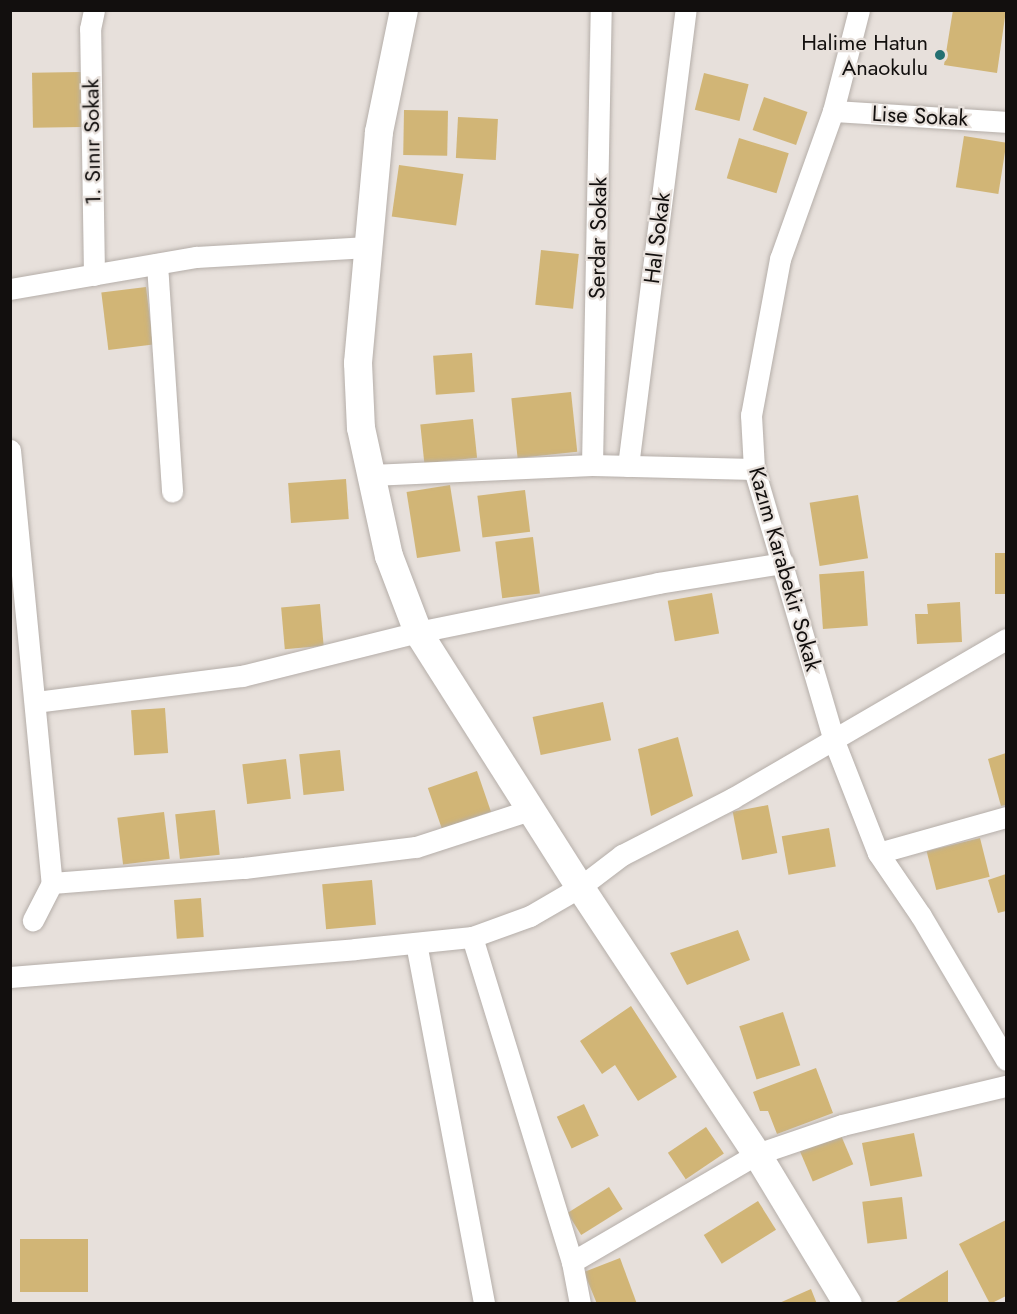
<!DOCTYPE html>
<meta charset="utf-8">
<style>
body{margin:0}
#map{position:relative;width:1017px;height:1314px;overflow:hidden;background:#e7e0db;font-family:Jost,sans-serif}
div>[style]{position:absolute}
.building>*{inset:0;background:#d1b576;transform-origin:0 0}
.roads{filter:drop-shadow(0 0 2px #b5aea9) drop-shadow(0 0 2px #b5aea9)}
.street>*{height:21px;margin:-10.5px;padding:0 10.5px;transform-origin:10.5px;border-radius:10.5px;background:#fff}
.secondary>*{height:28px;margin:-14px;padding:0 14px;transform-origin:14px;border-radius:14px;background:#fff}
.dots>*{width:16px;height:16px;translate:-50% -50%;box-sizing:border-box;border:3px solid #e7e0db;border-radius:50%}
span{translate:-50% -50%;white-space:nowrap;text-align:center;line-height:1.15;-webkit-text-stroke:4.5px #e7e0db;paint-order:stroke}
.poi-label{font-size:22px;color:#120f0e}
.right{translate:-100% -50%;text-align:right}
.street-label{font-size:22px;color:#120f0e}
.frame{position:absolute;inset:0;border:12px solid #120f0e;pointer-events:none}
</style>
<div id="map">
<div class="building">
<i style="clip-path:polygon(953px 10px,1006px 10px,997px 73px,944px 65px)"></i>
<i style="left:81px;top:72px;width:55px;height:49px;rotate:89deg"></i>
<i style="left:704px;top:73px;width:46px;height:38px;rotate:14deg"></i>
<i style="left:764px;top:97px;width:46px;height:35px;rotate:19deg"></i>
<i style="left:404px;top:110px;width:44px;height:45px;rotate:1deg"></i>
<i style="left:458px;top:117px;width:40px;height:41px;rotate:3deg"></i>
<i style="left:964px;top:136px;width:43px;height:52px;rotate:9deg"></i>
<i style="left:739px;top:138px;width:52px;height:42px;rotate:17deg"></i>
<i style="left:399px;top:165px;width:65px;height:52px;rotate:8deg"></i>
<i style="left:541px;top:250px;width:38px;height:55px;rotate:6deg"></i>
<i style="left:146px;top:287px;width:58px;height:45px;rotate:83deg"></i>
<i style="left:472px;top:353px;width:39px;height:39px;rotate:86deg"></i>
<i style="left:571px;top:392px;width:60px;height:60px;rotate:84deg"></i>
<i style="left:473px;top:419px;width:39px;height:53px;rotate:84deg"></i>
<i style="left:346px;top:479px;width:40px;height:58px;rotate:86deg"></i>
<i style="left:450px;top:485px;width:67px;height:44px;rotate:81deg"></i>
<i style="left:525px;top:490px;width:42px;height:48px;rotate:83deg"></i>
<i style="left:858px;top:495px;width:64px;height:49px;rotate:81deg"></i>
<i style="left:533px;top:537px;width:57px;height:38px;rotate:83deg"></i>
<i style="left:995px;top:553px;width:11px;height:41px"></i>
<i style="left:864px;top:571px;width:55px;height:45px;rotate:86deg"></i>
<i style="left:712px;top:593px;width:41px;height:45px;rotate:80deg"></i>
<i style="clip-path:polygon(960px 602px,962px 642px,917px 644px,915px 614px,928px 614px,927px 604px)"></i>
<i style="left:320px;top:604px;width:42px;height:39px;rotate:85deg"></i>
<i style="left:603px;top:702px;width:39px;height:72px;rotate:78deg"></i>
<i style="left:165px;top:708px;width:45px;height:34px;rotate:86deg"></i>
<i style="clip-path:polygon(678px 737px,693px 796px,651px 816px,638px 749px)"></i>
<i style="left:340px;top:750px;width:41px;height:41px;rotate:84deg"></i>
<i style="clip-path:polygon(1006px 753px,1006px 805px,1001px 806px,988px 759px)"></i>
<i style="left:286px;top:759px;width:40px;height:44px;rotate:83deg"></i>
<i style="left:477px;top:771px;width:43px;height:52px;rotate:71deg"></i>
<i style="left:768px;top:805px;width:49px;height:36px;rotate:79deg"></i>
<i style="left:215px;top:810px;width:45px;height:40px;rotate:84deg"></i>
<i style="left:164px;top:812px;width:47px;height:47px;rotate:83deg"></i>
<i style="left:829px;top:828px;width:39px;height:48px;rotate:80deg"></i>
<i style="left:980px;top:838px;width:40px;height:55px;rotate:76deg"></i>
<i style="clip-path:polygon(1006px 874px,1006px 911px,998px 913px,988px 880px)"></i>
<i style="left:372px;top:880px;width:45px;height:50px;rotate:85deg"></i>
<i style="left:201px;top:898px;width:39px;height:27px;rotate:86deg"></i>
<i style="clip-path:polygon(738px 930px,750px 960px,687px 985px,670px 953px)"></i>
<i style="clip-path:polygon(631px 1006px,677px 1077px,638px 1101px,615px 1065px,602px 1074px,580px 1041px)"></i>
<i style="left:783px;top:1012px;width:56px;height:46px;rotate:72deg"></i>
<i style="clip-path:polygon(816px 1068px,833px 1113px,777px 1134px,768px 1111px,760px 1111px,753px 1092px)"></i>
<i style="left:584px;top:1104px;width:35px;height:30px;rotate:65deg"></i>
<i style="left:706px;top:1127px;width:32px;height:46px;rotate:56deg"></i>
<i style="left:840px;top:1133px;width:34px;height:44px;rotate:67deg"></i>
<i style="left:914px;top:1133px;width:44px;height:53px;rotate:79deg"></i>
<i style="left:609px;top:1187px;width:26px;height:49px;rotate:58deg"></i>
<i style="left:902px;top:1197px;width:42px;height:40px;rotate:83deg"></i>
<i style="left:758px;top:1201px;width:34px;height:64px;rotate:58deg"></i>
<i style="clip-path:polygon(1006px 1220px,1006px 1296px,990px 1304px,959px 1244px)"></i>
<i style="left:20px;top:1239px;width:68px;height:53px"></i>
<i style="clip-path:polygon(620px 1258px,637px 1304px,597px 1304px,584px 1272px)"></i>
<i style="clip-path:polygon(948px 1270px,948px 1304px,893px 1304px)"></i>
<i style="clip-path:polygon(811px 1289px,817px 1304px,777px 1304px)"></i>
</div>
<div class="roads">
<div class="street">
<i style="left:859px;top:10px;width:104px;rotate:104.4deg"></i>
<i style="left:833px;top:111px;width:157px;rotate:109.7deg"></i>
<i style="left:780px;top:259px;width:159px;rotate:100.5deg"></i>
<i style="left:751px;top:415px;width:54px;rotate:86.8deg"></i>
<i style="left:754px;top:469px;width:284px;rotate:73.6deg"></i>
<i style="left:834px;top:741px;width:120px;rotate:68.6deg"></i>
<i style="left:878px;top:853px;width:76px;rotate:55.7deg"></i>
<i style="left:921px;top:916px;width:167px;rotate:59.4deg"></i>
<i style="left:833px;top:111px;width:173px;rotate:3.6deg"></i>
<i style="left:157px;top:264px;width:228px;rotate:86.2deg"></i>
<i style="left:94px;top:275px;width:246px;rotate:-90.9deg"></i>
<i style="left:90px;top:29px;width:19px;rotate:-78deg"></i>
<i style="left:10px;top:289px;width:189px;rotate:-9.8deg"></i>
<i style="left:196px;top:257px;width:172px;rotate:-3.3deg"></i>
<i style="left:10px;top:450px;width:435px;rotate:84.5deg"></i>
<i style="left:52px;top:883px;width:42px;rotate:117.2deg"></i>
<i style="left:592px;top:465px;width:455px;rotate:-88.9deg"></i>
<i style="left:628px;top:466px;width:460px;rotate:-82.8deg"></i>
<i style="left:371px;top:475px;width:221px;rotate:-2.6deg"></i>
<i style="left:592px;top:465px;width:162px;rotate:1.4deg"></i>
<i style="left:35px;top:702px;width:209px;rotate:-7.2deg"></i>
<i style="left:242px;top:676px;width:181px;rotate:-14deg"></i>
<i style="left:418px;top:632px;width:245px;rotate:-11.5deg"></i>
<i style="left:658px;top:583px;width:127px;rotate:-9.1deg"></i>
<i style="left:878px;top:853px;width:133px;rotate:-15.7deg"></i>
<i style="left:52px;top:883px;width:193px;rotate:-4.5deg"></i>
<i style="left:244px;top:868px;width:173px;rotate:-7deg"></i>
<i style="left:416px;top:847px;width:123px;rotate:-18deg"></i>
<i style="left:472px;top:937px;width:340px;rotate:72.9deg"></i>
<i style="left:572px;top:1262px;width:43px;rotate:79.2deg"></i>
<i style="left:416px;top:943px;width:367px;rotate:79.3deg"></i>
<i style="left:10px;top:977px;width:346px;rotate:-4.6deg"></i>
<i style="left:355px;top:949px;width:118px;rotate:-5.9deg"></i>
<i style="left:472px;top:937px;width:62px;rotate:-19.9deg"></i>
<i style="left:530px;top:916px;width:58px;rotate:-30.1deg"></i>
<i style="left:580px;top:887px;width:53px;rotate:-37.3deg"></i>
<i style="left:622px;top:855px;width:125px;rotate:-27.2deg"></i>
<i style="left:733px;top:798px;width:316px;rotate:-30.2deg"></i>
<i style="left:572px;top:1262px;width:214px;rotate:-30.3deg"></i>
<i style="left:757px;top:1154px;width:90px;rotate:-18.8deg"></i>
<i style="left:842px;top:1125px;width:169px;rotate:-13.4deg"></i>
</div>
<div class="secondary">
<i style="left:404px;top:10px;width:125px;rotate:101.6deg"></i>
<i style="left:379px;top:132px;width:232px;rotate:95.2deg"></i>
<i style="left:358px;top:363px;width:65px;rotate:87.4deg"></i>
<i style="left:361px;top:428px;width:131px;rotate:77.7deg"></i>
<i style="left:389px;top:556px;width:81px;rotate:69.1deg"></i>
<i style="left:418px;top:632px;width:302px;rotate:57.6deg"></i>
<i style="left:580px;top:887px;width:320px;rotate:56.5deg"></i>
<i style="left:757px;top:1154px;width:175px;rotate:58.8deg"></i>
</div>
</div>
<div class="dots">
<i style="left:940px;top:55px;background:#247071"></i>
</div>
<div class="poi-label">
<span class="right" style="left:928px;top:55px">Halime Hatun<br>Anaokulu</span>
</div>
<div class="street-label">
<span style="left:920px;top:116px;rotate:3deg">Lise Sokak</span>
<span style="left:92px;top:142px;rotate:-91deg">1. Sınır Sokak</span>
<span style="left:598px;top:238px;rotate:-89deg">Serdar Sokak</span>
<span style="left:657px;top:238px;rotate:-83deg">Hal Sokak</span>
<span style="left:785px;top:569px;rotate:74deg">Kazım Karabekir Sokak</span>
</div>
<div class="frame"></div>
</div>
